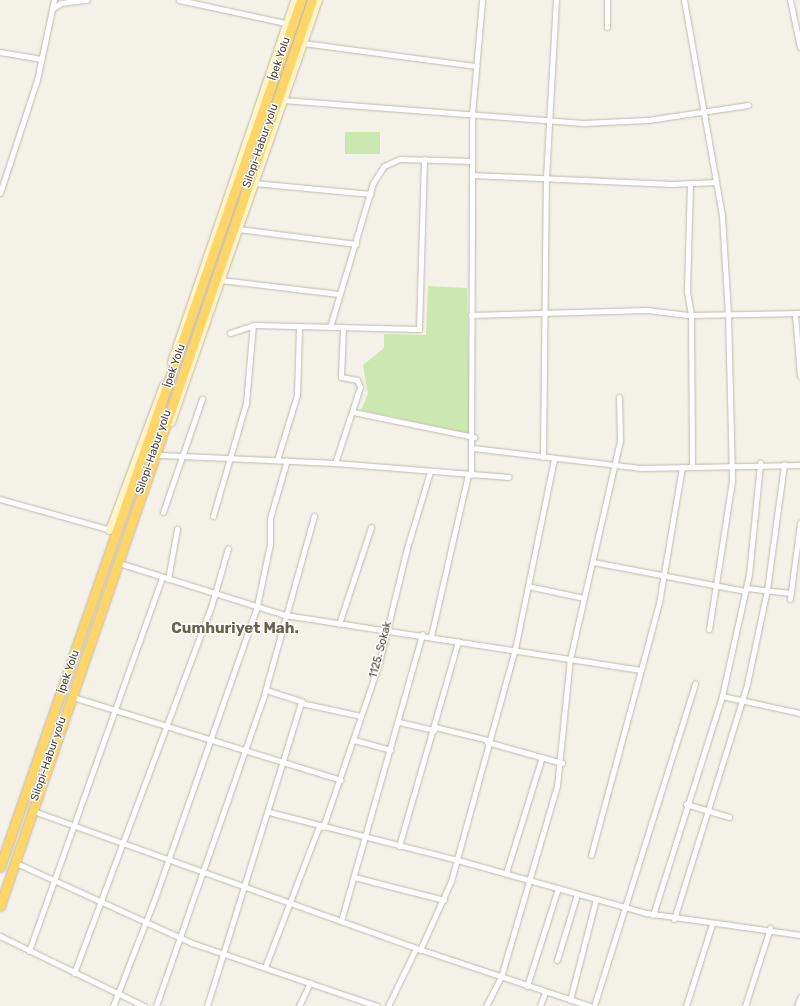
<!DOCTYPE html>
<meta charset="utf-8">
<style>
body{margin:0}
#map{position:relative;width:800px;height:1006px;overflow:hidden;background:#f4f1e8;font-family:Rubik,sans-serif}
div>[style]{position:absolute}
.green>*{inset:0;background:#cce8b1;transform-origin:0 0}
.roads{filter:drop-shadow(0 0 1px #c0b9ab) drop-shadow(0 0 1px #c0b9ab)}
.street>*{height:5px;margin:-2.5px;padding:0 2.5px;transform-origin:2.5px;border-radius:2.5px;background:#fff}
.secondary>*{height:7px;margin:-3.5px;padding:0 3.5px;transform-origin:3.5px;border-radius:3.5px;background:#fff4c8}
.highway>*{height:9px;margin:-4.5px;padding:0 4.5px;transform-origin:4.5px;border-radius:4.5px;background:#fed569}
span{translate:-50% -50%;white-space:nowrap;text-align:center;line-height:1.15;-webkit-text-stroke:3px #fff;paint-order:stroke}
.street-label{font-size:11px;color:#484237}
.district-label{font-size:15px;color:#6a614e;font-weight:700}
</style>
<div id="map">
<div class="green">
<i style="left:345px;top:132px;width:35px;height:22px"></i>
<i style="clip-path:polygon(428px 286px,467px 288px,470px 434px,361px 410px,368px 394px,363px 365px,384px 348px,384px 334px,426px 335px)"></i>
</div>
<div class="roads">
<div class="street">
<i style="left:179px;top:0;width:108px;rotate:12.2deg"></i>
<i style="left:607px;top:0;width:27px;rotate:90deg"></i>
<i style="left:684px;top:0;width:219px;rotate:80deg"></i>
<i style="left:722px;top:216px;width:98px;rotate:86.5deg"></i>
<i style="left:728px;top:314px;width:167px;rotate:88.6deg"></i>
<i style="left:732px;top:481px;width:150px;rotate:98.8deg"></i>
<i style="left:790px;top:0;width:48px;rotate:78deg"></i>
<i style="left:52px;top:9px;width:11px;rotate:-34deg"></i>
<i style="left:61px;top:3px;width:26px;rotate:-7deg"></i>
<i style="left:303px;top:43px;width:175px;rotate:7.6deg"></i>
<i style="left:0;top:52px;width:42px;rotate:9.7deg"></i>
<i style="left:283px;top:100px;width:301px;rotate:4.4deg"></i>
<i style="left:583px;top:123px;width:65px;rotate:-2.6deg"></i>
<i style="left:648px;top:120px;width:101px;rotate:-8.5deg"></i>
<i style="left:472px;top:175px;width:200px;rotate:2.6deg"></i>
<i style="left:672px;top:184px;width:43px;rotate:-2.7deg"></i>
<i style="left:254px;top:183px;width:117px;rotate:5.4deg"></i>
<i style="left:690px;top:183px;width:109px;rotate:91.6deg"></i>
<i style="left:687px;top:292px;width:23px;rotate:80deg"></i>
<i style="left:691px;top:315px;width:152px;rotate:89.6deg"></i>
<i style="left:0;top:193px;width:119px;rotate:-71.9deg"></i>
<i style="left:37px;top:80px;width:82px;rotate:-78deg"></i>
<i style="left:238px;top:229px;width:119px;rotate:7.2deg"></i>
<i style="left:221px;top:280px;width:118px;rotate:6.8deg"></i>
<i style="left:795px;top:314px;width:62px;rotate:85.4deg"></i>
<i style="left:471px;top:315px;width:176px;rotate:-1.6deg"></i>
<i style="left:647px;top:310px;width:41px;rotate:7deg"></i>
<i style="left:688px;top:315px;width:112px;rotate:-1deg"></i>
<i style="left:330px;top:327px;width:150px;rotate:-73.4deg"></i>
<i style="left:373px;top:183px;width:20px;rotate:-57deg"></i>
<i style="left:384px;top:166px;width:17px;rotate:-24deg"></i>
<i style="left:400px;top:159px;width:72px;rotate:1.6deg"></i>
<i style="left:230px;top:333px;width:26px;rotate:-18deg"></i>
<i style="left:255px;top:325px;width:164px;rotate:1.4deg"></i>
<i style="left:419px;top:329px;width:170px;rotate:-88.3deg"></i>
<i style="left:353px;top:412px;width:124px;rotate:11.7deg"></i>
<i style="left:473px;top:448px;width:168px;rotate:6.8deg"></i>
<i style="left:640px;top:468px;width:160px;rotate:-1.1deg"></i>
<i style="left:160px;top:455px;width:175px;rotate:2.6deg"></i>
<i style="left:335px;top:463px;width:174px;rotate:4.6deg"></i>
<i style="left:543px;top:457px;width:279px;rotate:-89.4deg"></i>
<i style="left:546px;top:178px;width:178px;rotate:-86.8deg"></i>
<i style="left:277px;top:460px;width:68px;rotate:-72.9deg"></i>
<i style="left:297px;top:395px;width:68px;rotate:-88.3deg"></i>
<i style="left:335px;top:463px;width:80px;rotate:-71.8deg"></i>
<i style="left:360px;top:387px;width:8px;rotate:-113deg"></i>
<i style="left:357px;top:380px;width:16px;rotate:-169deg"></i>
<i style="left:341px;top:377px;width:50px;rotate:-87.7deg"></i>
<i style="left:471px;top:475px;width:360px;rotate:-89.8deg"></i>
<i style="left:472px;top:115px;width:115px;rotate:-85deg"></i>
<i style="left:0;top:499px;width:115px;rotate:15.6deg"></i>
<i style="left:163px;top:512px;width:120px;rotate:-71deg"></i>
<i style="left:213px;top:516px;width:118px;rotate:-73.7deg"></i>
<i style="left:246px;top:403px;width:78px;rotate:-84.9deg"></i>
<i style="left:593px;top:562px;width:155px;rotate:10.8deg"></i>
<i style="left:122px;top:564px;width:171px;rotate:17.4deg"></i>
<i style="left:285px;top:615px;width:360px;rotate:8.8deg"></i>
<i style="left:168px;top:579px;width:51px;rotate:-79.8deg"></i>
<i style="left:528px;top:586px;width:57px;rotate:12.1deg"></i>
<i style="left:746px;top:588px;width:45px;rotate:6.3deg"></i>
<i style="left:790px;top:599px;width:77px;rotate:-82.5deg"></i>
<i style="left:339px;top:624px;width:102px;rotate:-71.7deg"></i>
<i style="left:431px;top:636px;width:165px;rotate:-77.1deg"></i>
<i style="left:266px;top:690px;width:38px;rotate:18deg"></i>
<i style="left:722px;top:696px;width:80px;rotate:12.3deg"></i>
<i style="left:76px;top:698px;width:277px;rotate:17.2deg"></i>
<i style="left:399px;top:722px;width:36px;rotate:13deg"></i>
<i style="left:435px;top:727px;width:55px;rotate:13.8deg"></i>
<i style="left:354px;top:740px;width:38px;rotate:15deg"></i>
<i style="left:487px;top:742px;width:78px;rotate:15.6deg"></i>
<i style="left:686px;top:804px;width:45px;rotate:16.8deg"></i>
<i style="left:36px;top:812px;width:404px;rotate:19.7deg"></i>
<i style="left:416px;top:948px;width:183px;rotate:18.4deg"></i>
<i style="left:269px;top:812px;width:191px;rotate:14.3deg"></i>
<i style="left:454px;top:859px;width:199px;rotate:15.7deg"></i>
<i style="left:646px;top:913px;width:156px;rotate:8.1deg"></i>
<i style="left:323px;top:827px;width:173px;rotate:-71.1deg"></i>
<i style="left:379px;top:663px;width:118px;rotate:-76.3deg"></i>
<i style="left:407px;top:548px;width:79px;rotate:-73.2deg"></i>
<i style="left:399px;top:846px;width:213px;rotate:-73.9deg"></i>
<i style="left:591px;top:855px;width:261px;rotate:-74.9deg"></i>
<i style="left:659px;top:603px;width:138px;rotate:-80.4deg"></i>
<i style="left:14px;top:862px;width:196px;rotate:24.5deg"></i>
<i style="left:192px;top:943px;width:195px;rotate:18.8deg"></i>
<i style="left:506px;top:873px;width:121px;rotate:-72.8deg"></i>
<i style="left:354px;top:877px;width:93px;rotate:14.3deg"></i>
<i style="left:653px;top:915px;width:230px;rotate:-72.5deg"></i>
<i style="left:722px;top:696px;width:125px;rotate:-77.5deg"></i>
<i style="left:749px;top:574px;width:112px;rotate:-84.3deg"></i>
<i style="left:674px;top:919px;width:246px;rotate:-72.7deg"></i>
<i style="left:747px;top:684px;width:96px;rotate:-78deg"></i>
<i style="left:767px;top:590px;width:127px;rotate:-82.3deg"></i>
<i style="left:341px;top:921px;width:298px;rotate:-74.2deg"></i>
<i style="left:0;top:936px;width:160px;rotate:25.9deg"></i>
<i style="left:420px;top:950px;width:76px;rotate:-65.8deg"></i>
<i style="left:451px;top:881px;width:241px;rotate:-74.6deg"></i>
<i style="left:515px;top:649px;width:194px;rotate:-78.4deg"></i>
<i style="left:29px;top:951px;width:397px;rotate:-70.4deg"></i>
<i style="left:557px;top:960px;width:69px;rotate:-73.1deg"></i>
<i style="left:265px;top:967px;width:151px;rotate:-69deg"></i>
<i style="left:74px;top:973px;width:391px;rotate:-69.5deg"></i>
<i style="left:211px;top:607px;width:61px;rotate:-73.9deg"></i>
<i style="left:527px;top:986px;width:103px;rotate:-72.4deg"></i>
<i style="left:570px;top:1000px;width:104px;rotate:-75.6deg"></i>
<i style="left:113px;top:1006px;width:119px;rotate:-68.8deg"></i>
<i style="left:156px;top:895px;width:306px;rotate:-70.7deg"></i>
<i style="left:257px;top:606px;width:63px;rotate:-78.2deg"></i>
<i style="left:270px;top:544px;width:26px;rotate:-90deg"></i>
<i style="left:270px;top:518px;width:60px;rotate:-73.7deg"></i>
<i style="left:156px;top:1006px;width:329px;rotate:-70.8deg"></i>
<i style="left:264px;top:695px;width:186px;rotate:-74.4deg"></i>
<i style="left:207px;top:1006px;width:317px;rotate:-72.8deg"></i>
<i style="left:301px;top:703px;width:61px;rotate:12.2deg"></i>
<i style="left:299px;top:1006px;width:26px;rotate:-65deg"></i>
<i style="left:388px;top:1006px;width:64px;rotate:-64.2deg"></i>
<i style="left:486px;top:1006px;width:33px;rotate:-63deg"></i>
<i style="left:501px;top:977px;width:199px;rotate:-73.7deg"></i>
<i style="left:557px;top:786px;width:128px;rotate:-84.2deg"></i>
<i style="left:570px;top:659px;width:225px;rotate:-77.1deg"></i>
<i style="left:620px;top:440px;width:43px;rotate:-91.3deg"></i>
<i style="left:540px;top:1006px;width:15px;rotate:-70deg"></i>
<i style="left:594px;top:1006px;width:338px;rotate:-72.6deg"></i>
<i style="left:686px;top:1006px;width:86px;rotate:-72.4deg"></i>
<i style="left:745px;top:1006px;width:82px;rotate:-72.2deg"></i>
<i style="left:797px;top:1006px;width:9px;rotate:-69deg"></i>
</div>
<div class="secondary">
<i style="left:171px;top:362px;width:382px;rotate:-71.2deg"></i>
<i style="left:171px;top:422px;width:447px;rotate:-70.8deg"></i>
<i style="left:109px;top:530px;width:155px;rotate:-69.6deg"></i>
</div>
<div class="highway">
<i style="left:0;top:867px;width:918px;rotate:-70.85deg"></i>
<i style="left:0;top:906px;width:958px;rotate:-71deg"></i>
</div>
</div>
<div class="street-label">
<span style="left:280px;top:59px;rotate:-71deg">İpek Yolu</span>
<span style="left:261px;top:146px;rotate:-71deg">Silopi-Habur yolu</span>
<span style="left:175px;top:366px;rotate:-71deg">İpek Yolu</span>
<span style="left:154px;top:452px;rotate:-71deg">Silopi-Habur yolu</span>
<span style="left:381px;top:650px;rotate:-75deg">1125. Sokak</span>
<span style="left:69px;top:672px;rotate:-71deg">İpek Yolu</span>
<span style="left:49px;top:759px;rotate:-71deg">Silopi-Habur yolu</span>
</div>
<div class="district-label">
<span style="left:235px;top:629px">Cumhuriyet Mah.</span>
</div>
</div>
